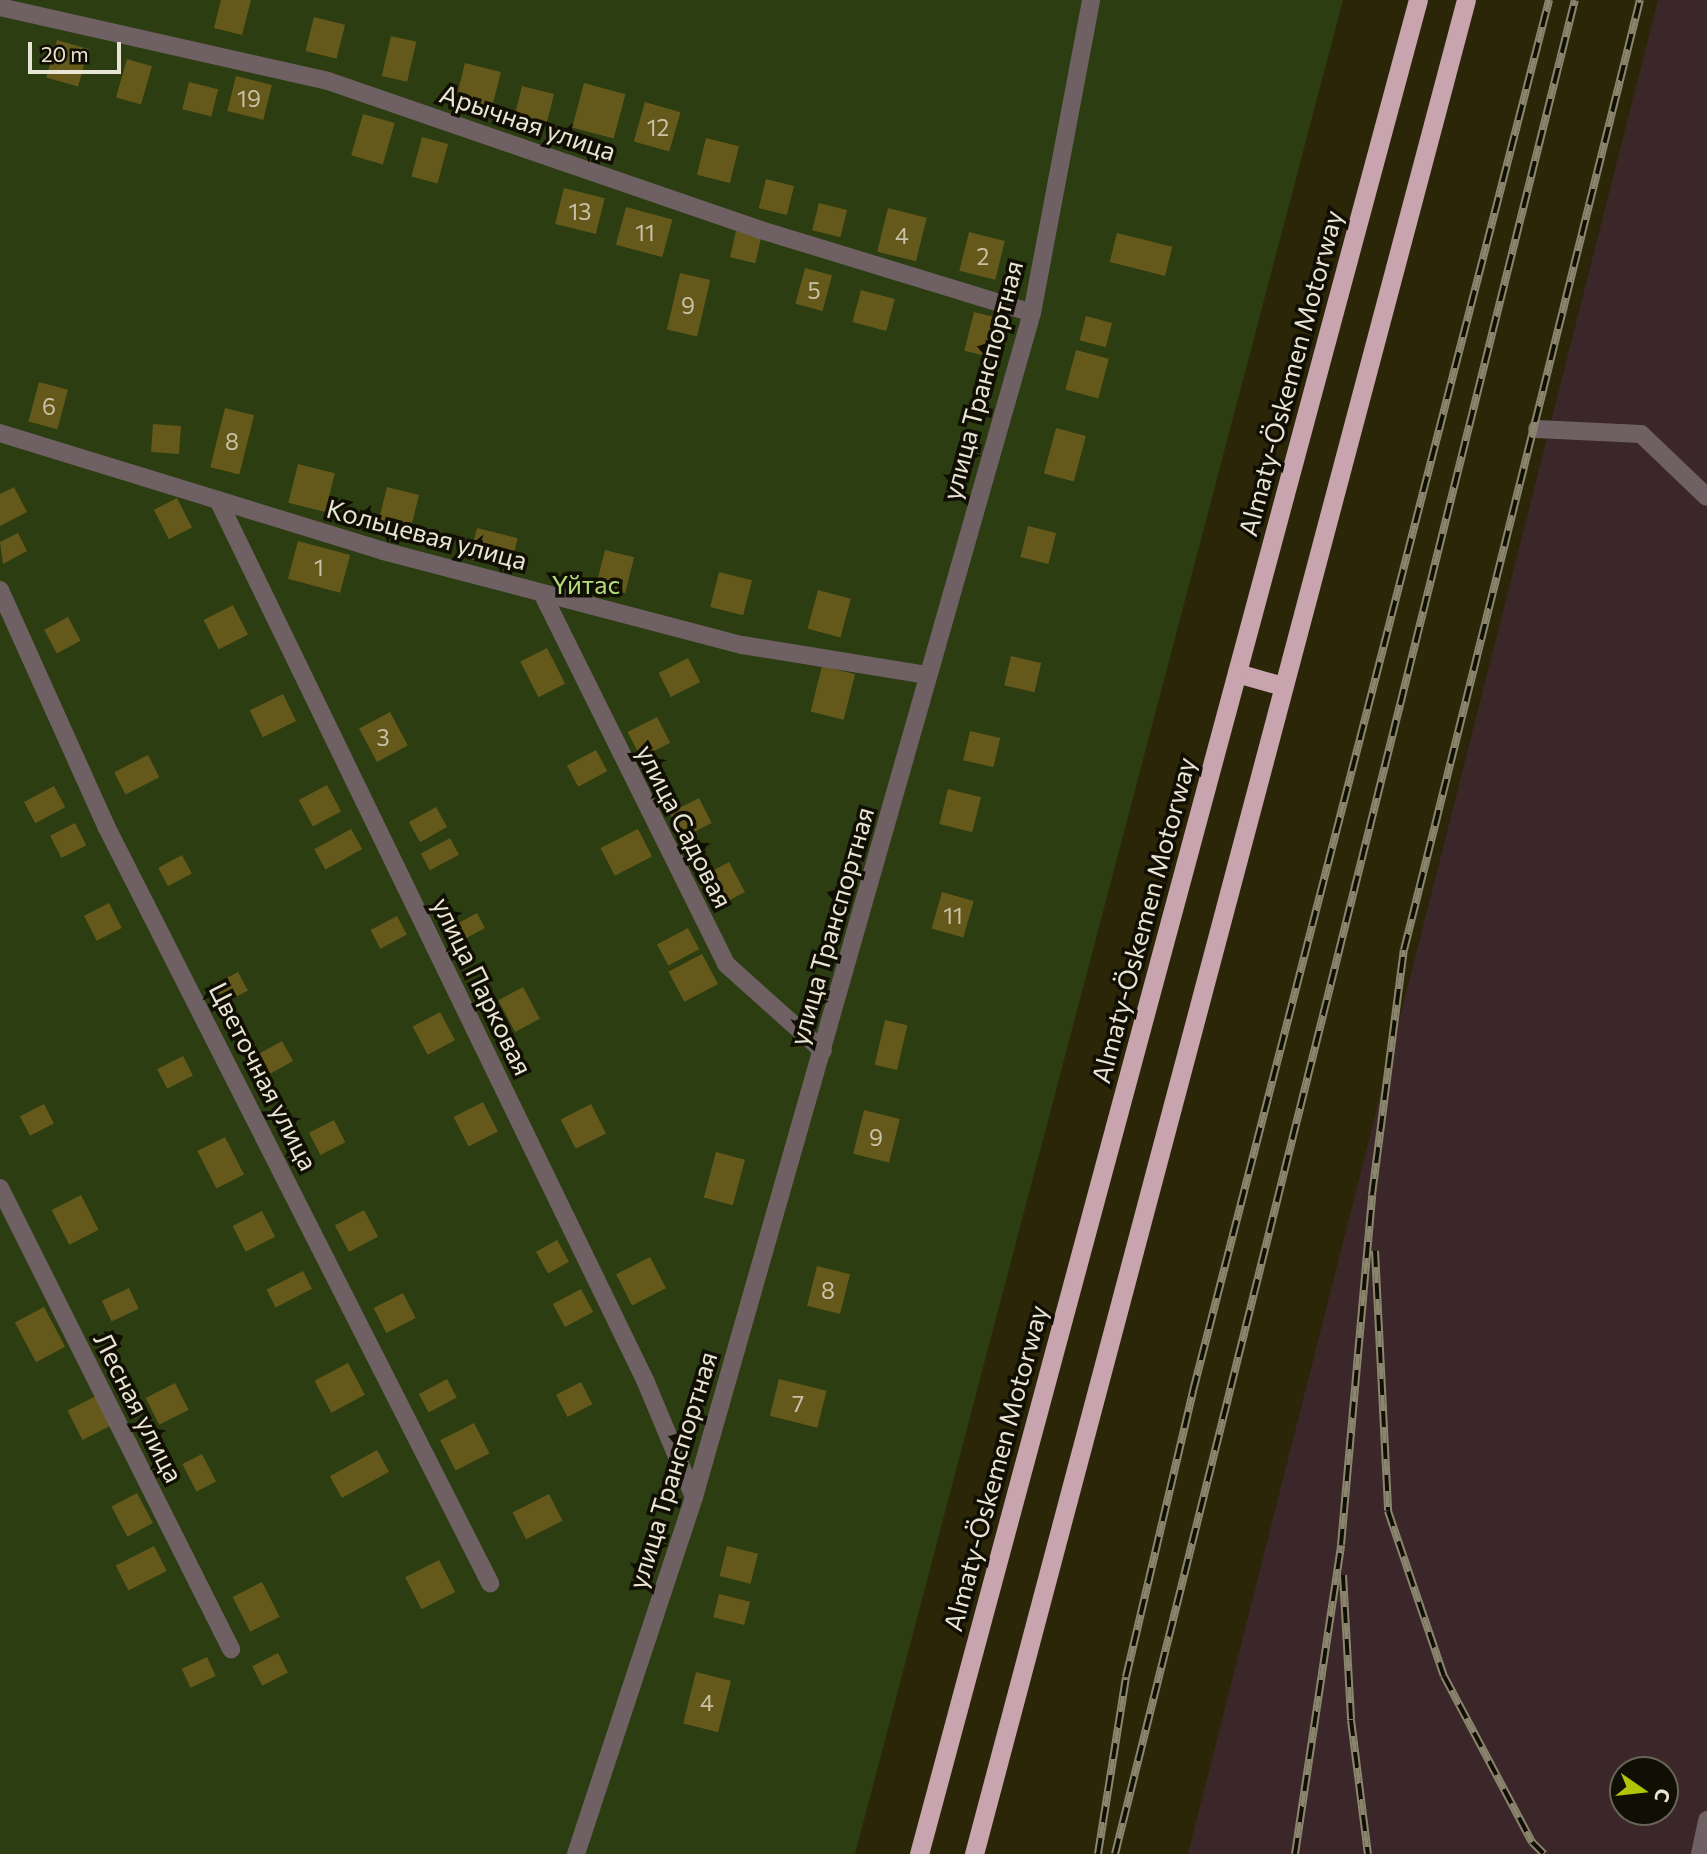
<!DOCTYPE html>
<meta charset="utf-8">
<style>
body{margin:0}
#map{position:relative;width:1707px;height:1854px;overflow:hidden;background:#2c2608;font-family:Commissioner,sans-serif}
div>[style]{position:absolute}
.industrial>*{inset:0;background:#3b2729}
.green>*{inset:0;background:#2b3d11}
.building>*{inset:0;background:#65581b;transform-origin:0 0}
.minor>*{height:18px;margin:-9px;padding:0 9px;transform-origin:9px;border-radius:9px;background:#6f6063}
.trunk>*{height:19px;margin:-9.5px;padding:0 9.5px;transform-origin:9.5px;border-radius:9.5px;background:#c8a4ae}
.rail>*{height:8px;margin-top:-4px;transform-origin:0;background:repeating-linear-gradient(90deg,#110f04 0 16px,#8a856d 0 32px);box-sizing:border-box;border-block:2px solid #8a856d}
span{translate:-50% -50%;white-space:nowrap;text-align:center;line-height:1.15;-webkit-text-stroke:7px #110f04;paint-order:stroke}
.number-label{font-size:23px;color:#c8c2a6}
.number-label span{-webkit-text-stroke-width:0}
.street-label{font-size:26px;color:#e9e5d4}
.park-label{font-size:26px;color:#b1dc7d}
.north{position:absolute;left:1609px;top:1756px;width:70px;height:70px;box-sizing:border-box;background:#110f04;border:2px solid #676557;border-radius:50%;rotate:104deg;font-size:19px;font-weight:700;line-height:28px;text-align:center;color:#e9e5d4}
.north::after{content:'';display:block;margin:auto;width:24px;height:32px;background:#afc506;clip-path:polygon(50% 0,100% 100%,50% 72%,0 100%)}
.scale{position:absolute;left:28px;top:42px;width:93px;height:32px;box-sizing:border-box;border:4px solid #e9e5d4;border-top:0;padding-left:9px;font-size:21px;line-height:24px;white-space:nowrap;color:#e9e5d4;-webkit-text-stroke:5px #110f04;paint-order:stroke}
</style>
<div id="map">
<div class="industrial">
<i style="clip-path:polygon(evenodd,1658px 0,1707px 0,1707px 1854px,1188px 1854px,1658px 0,1623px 1770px,1665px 1770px,1665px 1812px,1623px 1812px,1623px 1770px)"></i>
</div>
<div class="green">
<i style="clip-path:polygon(0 0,1343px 0,855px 1854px,0 1854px)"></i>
</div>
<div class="building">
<i style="clip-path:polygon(221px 0,251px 0,242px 35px,214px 28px)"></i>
<i style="left:314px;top:17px;width:32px;height:35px;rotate:14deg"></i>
<i style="left:391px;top:36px;width:26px;height:41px;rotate:13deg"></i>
<i style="left:57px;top:40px;width:33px;height:39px;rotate:16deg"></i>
<i style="left:127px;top:59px;width:26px;height:40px;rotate:16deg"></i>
<i style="left:465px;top:63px;width:37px;height:36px;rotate:14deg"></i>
<i style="left:236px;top:76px;width:37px;height:36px;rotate:14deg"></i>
<i style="left:189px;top:82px;width:30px;height:28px;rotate:14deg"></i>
<i style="left:584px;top:83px;width:43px;height:46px;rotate:15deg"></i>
<i style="left:522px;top:86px;width:33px;height:30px;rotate:14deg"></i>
<i style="left:645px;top:102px;width:37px;height:41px;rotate:16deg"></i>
<i style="left:363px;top:114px;width:33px;height:43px;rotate:16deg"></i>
<i style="left:422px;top:137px;width:27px;height:41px;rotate:15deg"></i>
<i style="left:706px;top:138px;width:34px;height:38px;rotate:14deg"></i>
<i style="left:766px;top:179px;width:29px;height:30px;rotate:14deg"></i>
<i style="left:564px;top:188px;width:42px;height:37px;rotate:14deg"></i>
<i style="left:819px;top:203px;width:29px;height:28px;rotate:14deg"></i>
<i style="left:626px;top:207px;width:48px;height:39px;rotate:15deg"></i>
<i style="left:888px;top:208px;width:40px;height:45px;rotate:14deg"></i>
<i style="left:736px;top:231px;width:26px;height:27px;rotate:13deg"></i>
<i style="left:969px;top:232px;width:37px;height:40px;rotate:14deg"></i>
<i style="left:1117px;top:233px;width:57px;height:30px;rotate:14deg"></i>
<i style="left:805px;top:268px;width:28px;height:37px;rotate:15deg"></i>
<i style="left:680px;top:273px;width:31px;height:58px;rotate:13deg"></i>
<i style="left:861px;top:290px;width:35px;height:33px;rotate:15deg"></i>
<i style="left:974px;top:312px;width:30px;height:40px;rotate:14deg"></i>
<i style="left:1086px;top:316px;width:27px;height:25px;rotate:15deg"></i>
<i style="left:1076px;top:350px;width:34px;height:41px;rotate:15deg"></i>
<i style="left:39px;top:382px;width:30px;height:41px;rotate:15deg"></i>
<i style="left:225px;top:408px;width:30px;height:61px;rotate:14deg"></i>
<i style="left:153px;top:424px;width:28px;height:28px;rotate:4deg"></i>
<i style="left:1056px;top:428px;width:31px;height:47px;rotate:15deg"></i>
<i style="left:298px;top:464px;width:38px;height:40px;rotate:14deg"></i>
<i style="clip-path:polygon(14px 487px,27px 512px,0 526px,0 494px)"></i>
<i style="left:387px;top:487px;width:33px;height:39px;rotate:14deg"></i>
<i style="left:177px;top:498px;width:33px;height:26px;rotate:63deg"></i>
<i style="left:1028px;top:526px;width:29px;height:32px;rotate:14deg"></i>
<i style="left:477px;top:528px;width:42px;height:32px;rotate:14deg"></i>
<i style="clip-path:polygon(18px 533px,27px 551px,3px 564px,0 542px)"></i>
<i style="left:298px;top:541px;width:54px;height:39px;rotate:15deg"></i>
<i style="left:605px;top:550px;width:30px;height:37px;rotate:14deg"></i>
<i style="left:719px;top:572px;width:34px;height:36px;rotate:14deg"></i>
<i style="left:818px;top:590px;width:34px;height:40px;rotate:15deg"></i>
<i style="left:233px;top:605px;width:33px;height:33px;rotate:63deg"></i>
<i style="left:68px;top:617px;width:27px;height:27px;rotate:62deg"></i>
<i style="left:547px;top:648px;width:40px;height:30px;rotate:63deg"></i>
<i style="left:1011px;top:656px;width:31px;height:30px;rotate:13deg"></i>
<i style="left:688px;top:658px;width:27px;height:33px;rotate:63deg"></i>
<i style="left:822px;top:666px;width:34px;height:47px;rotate:14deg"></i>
<i style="left:283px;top:694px;width:30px;height:37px;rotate:64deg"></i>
<i style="left:390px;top:712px;width:38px;height:35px;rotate:62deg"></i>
<i style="left:657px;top:717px;width:29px;height:33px;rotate:63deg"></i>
<i style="left:970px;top:731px;width:31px;height:30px;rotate:13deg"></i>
<i style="left:596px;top:750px;width:24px;height:33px;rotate:62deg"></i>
<i style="left:148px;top:755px;width:25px;height:38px;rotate:63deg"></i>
<i style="left:327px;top:785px;width:30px;height:32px;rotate:62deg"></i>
<i style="left:54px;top:786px;width:24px;height:34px;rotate:62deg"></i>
<i style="left:948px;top:789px;width:34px;height:36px;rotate:14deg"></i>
<i style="left:699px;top:798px;width:28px;height:33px;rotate:63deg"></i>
<i style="left:436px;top:807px;width:23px;height:31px;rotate:61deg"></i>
<i style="left:75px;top:823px;width:25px;height:28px;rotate:63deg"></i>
<i style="left:351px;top:829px;width:23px;height:42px;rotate:61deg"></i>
<i style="left:638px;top:829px;width:31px;height:42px;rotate:63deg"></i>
<i style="left:450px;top:838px;width:19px;height:33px;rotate:62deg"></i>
<i style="left:182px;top:855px;width:21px;height:27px;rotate:62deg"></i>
<i style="left:729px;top:862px;width:34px;height:36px;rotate:62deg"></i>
<i style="left:942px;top:892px;width:33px;height:38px;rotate:16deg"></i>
<i style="left:109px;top:903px;width:28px;height:28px;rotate:63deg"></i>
<i style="left:477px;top:913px;width:17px;height:28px;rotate:62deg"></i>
<i style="left:397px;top:916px;width:21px;height:30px;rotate:62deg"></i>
<i style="left:688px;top:928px;width:24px;height:35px;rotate:62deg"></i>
<i style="left:702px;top:954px;width:34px;height:38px;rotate:62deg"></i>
<i style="left:238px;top:972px;width:21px;height:27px;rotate:62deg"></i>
<i style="left:523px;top:987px;width:36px;height:28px;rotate:62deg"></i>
<i style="left:440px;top:1012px;width:32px;height:31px;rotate:62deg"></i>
<i style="left:885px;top:1020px;width:23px;height:46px;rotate:13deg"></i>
<i style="left:282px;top:1041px;width:23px;height:34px;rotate:61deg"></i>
<i style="left:183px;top:1056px;width:22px;height:29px;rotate:63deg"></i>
<i style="left:483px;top:1102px;width:33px;height:33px;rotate:63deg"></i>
<i style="left:44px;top:1104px;width:22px;height:27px;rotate:63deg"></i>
<i style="left:591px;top:1104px;width:33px;height:34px;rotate:63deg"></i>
<i style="left:864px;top:1110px;width:37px;height:45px;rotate:14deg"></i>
<i style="left:334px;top:1120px;width:25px;height:28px;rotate:63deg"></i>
<i style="left:225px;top:1137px;width:42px;height:31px;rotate:63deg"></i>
<i style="left:716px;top:1152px;width:30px;height:47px;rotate:15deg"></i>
<i style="left:81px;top:1195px;width:39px;height:33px;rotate:63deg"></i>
<i style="left:364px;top:1210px;width:30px;height:33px;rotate:62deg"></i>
<i style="left:262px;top:1211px;width:29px;height:33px;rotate:63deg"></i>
<i style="left:557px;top:1240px;width:25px;height:24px;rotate:61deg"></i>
<i style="left:650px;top:1257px;width:35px;height:38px;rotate:63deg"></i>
<i style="left:817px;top:1266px;width:34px;height:41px;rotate:14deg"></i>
<i style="left:303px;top:1271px;width:20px;height:41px;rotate:63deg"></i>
<i style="left:129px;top:1288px;width:23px;height:30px;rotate:65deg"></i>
<i style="left:581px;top:1289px;width:26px;height:32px;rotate:62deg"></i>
<i style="left:403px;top:1293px;width:28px;height:33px;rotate:63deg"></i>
<i style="left:44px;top:1307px;width:45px;height:33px;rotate:62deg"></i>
<i style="left:348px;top:1363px;width:36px;height:38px;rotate:62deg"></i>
<i style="left:447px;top:1379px;width:21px;height:32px;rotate:62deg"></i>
<i style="left:779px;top:1379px;width:49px;height:38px;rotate:14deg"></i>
<i style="left:581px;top:1382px;width:25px;height:28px;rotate:63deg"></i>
<i style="left:175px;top:1383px;width:30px;height:33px;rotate:63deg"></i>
<i style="left:96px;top:1396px;width:33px;height:32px;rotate:63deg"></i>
<i style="left:474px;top:1423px;width:34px;height:38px;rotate:63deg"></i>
<i style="left:377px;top:1450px;width:25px;height:54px;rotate:61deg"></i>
<i style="left:202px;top:1454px;width:31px;height:22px;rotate:63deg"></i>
<i style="left:137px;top:1493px;width:34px;height:29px;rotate:62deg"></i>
<i style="left:549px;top:1494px;width:30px;height:41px;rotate:63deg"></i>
<i style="left:154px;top:1546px;width:28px;height:43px;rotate:63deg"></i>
<i style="left:727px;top:1546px;width:32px;height:31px;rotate:14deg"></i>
<i style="left:439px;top:1560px;width:36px;height:38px;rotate:63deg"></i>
<i style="left:262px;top:1582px;width:39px;height:33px;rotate:63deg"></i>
<i style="left:719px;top:1594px;width:32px;height:24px;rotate:14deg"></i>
<i style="left:278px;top:1653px;width:22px;height:29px;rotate:63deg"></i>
<i style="left:207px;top:1657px;width:21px;height:28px;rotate:65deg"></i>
<i style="left:696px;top:1672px;width:36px;height:53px;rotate:14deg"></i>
</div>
<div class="minor">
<i style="left:0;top:7px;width:336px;rotate:12.7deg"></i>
<i style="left:328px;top:81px;width:458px;rotate:19deg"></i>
<i style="left:761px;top:230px;width:283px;rotate:17deg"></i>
<i style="left:1537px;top:429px;width:104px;rotate:2.8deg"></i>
<i style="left:1641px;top:434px;width:91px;rotate:43.7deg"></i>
<i style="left:0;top:433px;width:401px;rotate:17.1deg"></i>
<i style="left:383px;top:551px;width:371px;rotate:14.7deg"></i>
<i style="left:742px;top:645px;width:188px;rotate:9.2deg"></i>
<i style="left:218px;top:500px;width:978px;rotate:64.12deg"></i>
<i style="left:645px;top:1380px;width:127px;rotate:67.3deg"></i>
<i style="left:0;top:590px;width:261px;rotate:65.8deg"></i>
<i style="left:107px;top:828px;width:847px;rotate:63.1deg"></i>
<i style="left:542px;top:593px;width:414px;rotate:63.6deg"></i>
<i style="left:726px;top:964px;width:130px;rotate:41.9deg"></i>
<i style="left:0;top:1188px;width:516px;rotate:63.39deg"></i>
<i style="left:576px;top:1854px;width:376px;rotate:-71.7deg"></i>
<i style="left:694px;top:1497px;width:1231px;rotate:-74.07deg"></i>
<i style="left:1032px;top:313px;width:319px;rotate:-79.3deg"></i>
<i style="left:1700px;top:1854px;width:35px;rotate:-78deg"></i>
</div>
<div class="trunk">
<i style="left:1237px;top:673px;width:48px;rotate:15.8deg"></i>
<i style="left:919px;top:1854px;width:1920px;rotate:-74.94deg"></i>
<i style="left:974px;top:1854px;width:1918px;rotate:-75.14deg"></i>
</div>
<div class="rail">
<i style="left:1375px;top:1251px;width:260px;rotate:87.1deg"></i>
<i style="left:1388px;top:1511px;width:174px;rotate:71.3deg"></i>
<i style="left:1444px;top:1676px;width:188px;rotate:62.1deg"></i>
<i style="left:1532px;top:1842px;width:17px;rotate:45deg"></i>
<i style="left:1343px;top:1575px;width:145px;rotate:86.8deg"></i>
<i style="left:1351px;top:1720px;width:135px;rotate:82.8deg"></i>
<i style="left:1098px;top:1854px;width:179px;rotate:-81deg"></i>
<i style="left:1126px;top:1677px;width:294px;rotate:-76.8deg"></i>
<i style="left:1193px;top:1391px;width:1436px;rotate:-75.64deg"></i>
<i style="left:1115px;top:1854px;width:1910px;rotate:-76.07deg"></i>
<i style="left:1295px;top:1854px;width:312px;rotate:-81.5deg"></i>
<i style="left:1341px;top:1545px;width:351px;rotate:-84.9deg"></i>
<i style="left:1372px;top:1195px;width:247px;rotate:-82.6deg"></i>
<i style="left:1404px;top:950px;width:979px;rotate:-76.05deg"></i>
</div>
<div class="number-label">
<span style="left:249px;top:98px">19</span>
<span style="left:658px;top:127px">12</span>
<span style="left:580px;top:211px">13</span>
<span style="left:645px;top:232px">11</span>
<span style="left:902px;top:235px">4</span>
<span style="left:983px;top:256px">2</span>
<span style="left:814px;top:290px">5</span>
<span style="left:688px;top:305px">9</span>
<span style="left:49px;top:406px">6</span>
<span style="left:232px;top:441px">8</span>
<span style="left:319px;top:567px">1</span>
<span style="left:383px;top:737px">3</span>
<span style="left:953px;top:915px">11</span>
<span style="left:876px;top:1137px">9</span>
<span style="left:828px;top:1290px">8</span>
<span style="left:798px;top:1403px">7</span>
<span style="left:707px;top:1702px">4</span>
</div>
<div class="street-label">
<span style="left:528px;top:122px;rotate:19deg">Арычная улица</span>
<span style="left:1290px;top:373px;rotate:-75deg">Almaty-Öskemen Motorway</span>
<span style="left:982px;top:380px;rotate:-75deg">улица Транспортная</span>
<span style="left:427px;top:534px;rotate:15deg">Кольцевая улица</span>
<span style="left:685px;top:826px;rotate:63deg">улица Садовая</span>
<span style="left:1143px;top:920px;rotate:-75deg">Almaty-Öskemen Motorway</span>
<span style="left:831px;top:926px;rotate:-74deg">улица Транспортная</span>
<span style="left:483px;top:986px;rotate:64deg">улица Парковая</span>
<span style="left:264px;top:1076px;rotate:63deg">Цветочная улица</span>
<span style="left:139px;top:1407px;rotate:63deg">Лесная улица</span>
<span style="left:995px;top:1468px;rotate:-75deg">Almaty-Öskemen Motorway</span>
<span style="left:672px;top:1470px;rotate:-73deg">улица Транспортная</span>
</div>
<div class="park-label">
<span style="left:586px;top:584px">Үйтас</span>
</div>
<div class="north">С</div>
<div class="scale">20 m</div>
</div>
